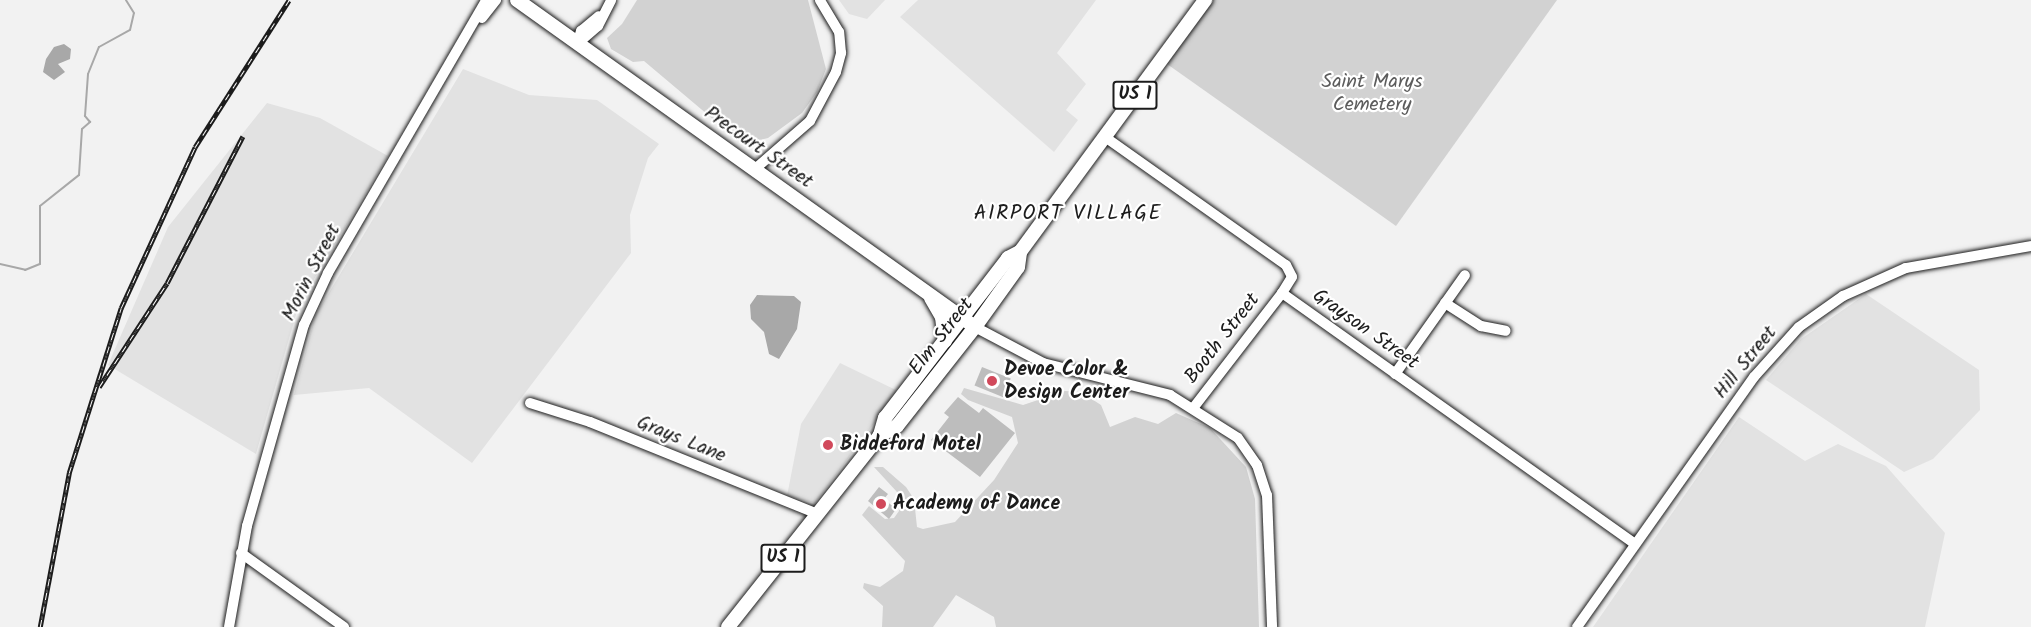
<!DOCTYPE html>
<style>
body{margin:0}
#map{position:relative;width:2031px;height:627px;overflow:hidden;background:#f2f2f2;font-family:Kalam,sans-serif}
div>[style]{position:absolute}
.built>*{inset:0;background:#e2e2e2}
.green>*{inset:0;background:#d2d2d2}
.water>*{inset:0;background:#a8a8a8}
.stream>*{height:2px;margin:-1px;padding:0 1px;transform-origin:1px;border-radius:1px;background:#a8a8a8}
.building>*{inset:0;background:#bdbdbd;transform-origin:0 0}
.roads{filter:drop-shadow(0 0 2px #1c1c1c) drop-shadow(0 0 2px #1c1c1c)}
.minor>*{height:10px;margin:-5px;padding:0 5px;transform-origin:5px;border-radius:5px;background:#fff}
.major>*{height:14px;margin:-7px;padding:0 7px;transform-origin:7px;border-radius:7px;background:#fff}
.rail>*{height:4.5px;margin-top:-2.25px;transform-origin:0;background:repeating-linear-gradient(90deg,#fff 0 7px,#1c1c1c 0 14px);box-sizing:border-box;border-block:2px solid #1c1c1c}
.dots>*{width:16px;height:16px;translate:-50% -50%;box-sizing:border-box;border:3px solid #fff;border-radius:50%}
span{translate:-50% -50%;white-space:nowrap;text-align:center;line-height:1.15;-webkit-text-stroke:4.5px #fff;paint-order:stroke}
.shield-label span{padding:2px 4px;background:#fff;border:2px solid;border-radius:4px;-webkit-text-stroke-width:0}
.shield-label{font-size:18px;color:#1c1c1c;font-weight:700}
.park-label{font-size:20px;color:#5c5c5c}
.street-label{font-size:20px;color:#1c1c1c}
.poi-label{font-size:20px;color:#1c1c1c;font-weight:700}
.left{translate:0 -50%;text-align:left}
.neighbourhood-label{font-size:21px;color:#1c1c1c;letter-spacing:1.5px}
</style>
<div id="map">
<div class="built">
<i style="clip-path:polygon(839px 0,885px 0,867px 19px,849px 14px)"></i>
<i style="clip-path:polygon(918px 0,1096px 0,1057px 53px,1086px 84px,1066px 110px,1078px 120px,1054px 152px,900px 17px)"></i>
<i style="clip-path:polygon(463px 69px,529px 95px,597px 100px,659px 144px,648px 158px,630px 215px,631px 253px,472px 463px,369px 388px,294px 395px,315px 316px)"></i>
<i style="clip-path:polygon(267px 103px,320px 118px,388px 156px,299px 304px,256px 454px,108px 365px,168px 227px)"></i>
<i style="clip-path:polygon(1866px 294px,1979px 370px,1980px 410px,1933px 459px,1904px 472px,1766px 380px,1801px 339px)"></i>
<i style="clip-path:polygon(840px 363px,898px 391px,815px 503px,787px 496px,801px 424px)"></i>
<i style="clip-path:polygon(1739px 417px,1805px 461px,1838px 444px,1886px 466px,1945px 533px,1925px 627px,1593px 627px)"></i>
</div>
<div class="green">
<i style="clip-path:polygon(637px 0,808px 0,826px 69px,817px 92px,802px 113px,768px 138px,755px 141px,733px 136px,644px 61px,633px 62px,611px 49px,607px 38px,622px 24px)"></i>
<i style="clip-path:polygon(1213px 0,1557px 0,1396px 226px,1167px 64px)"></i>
<i style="clip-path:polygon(964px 388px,1023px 405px,1065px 391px,1081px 392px,1101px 405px,1110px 427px,1135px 417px,1158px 424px,1176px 413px,1210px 428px,1246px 467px,1255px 499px,1259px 627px,996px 627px,994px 617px,956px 595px,933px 627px,882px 627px,883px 606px,863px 588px,864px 583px,880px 587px,903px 571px,905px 561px,862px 515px,869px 506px,885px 519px,894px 518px,899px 511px,897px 492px,874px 467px,883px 467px,906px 487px,914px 499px,917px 527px,923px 529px,955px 522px,994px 480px,1018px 443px,1012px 417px,968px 400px,961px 394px)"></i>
</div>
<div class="water">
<i style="clip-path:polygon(64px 44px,71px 49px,70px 59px,58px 64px,65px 72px,54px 80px,43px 72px,46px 59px,54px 47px)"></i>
<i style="clip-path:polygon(757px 295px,794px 296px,801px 302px,797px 329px,779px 359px,769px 354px,764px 332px,751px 319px,750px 305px)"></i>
</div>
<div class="stream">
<i style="left:0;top:264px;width:26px;rotate:13deg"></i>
<i style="left:25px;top:270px;width:16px;rotate:-22deg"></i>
<i style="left:40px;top:264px;width:58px;rotate:-90deg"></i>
<i style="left:40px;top:206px;width:50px;rotate:-38.5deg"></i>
<i style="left:79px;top:175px;width:46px;rotate:-86.3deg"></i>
<i style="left:82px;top:129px;width:11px;rotate:-41deg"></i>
<i style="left:90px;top:122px;width:8px;rotate:-130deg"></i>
<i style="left:85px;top:116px;width:42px;rotate:-85.9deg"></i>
<i style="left:88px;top:74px;width:29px;rotate:-68deg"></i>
<i style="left:99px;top:47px;width:35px;rotate:-29deg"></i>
<i style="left:130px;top:30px;width:17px;rotate:-77deg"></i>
<i style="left:134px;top:13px;width:15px;rotate:-122deg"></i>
</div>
<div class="building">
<i style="left:982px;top:367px;width:31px;height:20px;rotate:22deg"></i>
<i style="clip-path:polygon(958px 397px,979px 413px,983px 408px,1015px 433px,980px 477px,931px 440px,949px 417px,944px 413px)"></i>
<i style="clip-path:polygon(879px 487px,888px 494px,884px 499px,896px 509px,889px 519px,868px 501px)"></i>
</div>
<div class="roads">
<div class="minor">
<i style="left:482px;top:18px;width:23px;rotate:-52deg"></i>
<i style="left:577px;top:44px;width:28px;rotate:-41deg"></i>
<i style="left:598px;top:26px;width:29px;rotate:-63deg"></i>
<i style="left:577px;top:44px;width:14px;rotate:-73deg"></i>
<i style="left:581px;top:31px;width:23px;rotate:-40deg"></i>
<i style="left:1105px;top:137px;width:222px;rotate:35.3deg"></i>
<i style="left:1286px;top:265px;width:13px;rotate:63deg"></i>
<i style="left:1292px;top:277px;width:19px;rotate:122deg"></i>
<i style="left:1282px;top:293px;width:433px;rotate:35.4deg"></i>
<i style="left:755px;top:169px;width:73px;rotate:-41.1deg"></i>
<i style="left:810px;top:121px;width:55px;rotate:-62deg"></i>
<i style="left:836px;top:72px;width:20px;rotate:-75deg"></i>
<i style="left:841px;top:53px;width:21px;rotate:-95deg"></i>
<i style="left:839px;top:32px;width:37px;rotate:-121deg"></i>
<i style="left:1445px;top:303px;width:43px;rotate:32.6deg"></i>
<i style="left:1481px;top:326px;width:25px;rotate:11deg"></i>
<i style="left:975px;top:327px;width:77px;rotate:27.9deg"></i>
<i style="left:1043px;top:363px;width:131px;rotate:14.1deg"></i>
<i style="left:1170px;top:395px;width:80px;rotate:32.3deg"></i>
<i style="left:1238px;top:438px;width:33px;rotate:55deg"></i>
<i style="left:1257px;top:465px;width:32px;rotate:72deg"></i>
<i style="left:1267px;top:495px;width:132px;rotate:87.8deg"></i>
<i style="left:1395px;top:374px;width:121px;rotate:-54.7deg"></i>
<i style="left:530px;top:403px;width:63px;rotate:17.6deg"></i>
<i style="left:590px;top:422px;width:246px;rotate:22deg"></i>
<i style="left:1194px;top:407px;width:144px;rotate:-52.3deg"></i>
<i style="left:241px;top:553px;width:127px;rotate:35.7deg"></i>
<i style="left:229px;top:627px;width:103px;rotate:-79.9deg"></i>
<i style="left:247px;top:526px;width:209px;rotate:-74.2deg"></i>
<i style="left:304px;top:325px;width:57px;rotate:-65.2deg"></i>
<i style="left:328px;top:273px;width:315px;rotate:-59.9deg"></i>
<i style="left:1577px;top:627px;width:306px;rotate:-54.7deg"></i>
<i style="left:1754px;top:377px;width:67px;rotate:-48deg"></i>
<i style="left:1799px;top:327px;width:54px;rotate:-35.2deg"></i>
<i style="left:1843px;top:296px;width:69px;rotate:-24deg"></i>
<i style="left:1906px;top:268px;width:127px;rotate:-10deg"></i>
</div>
<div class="major">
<i style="left:517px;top:0;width:563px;rotate:35.53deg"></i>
<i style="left:931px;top:298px;width:22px;rotate:60deg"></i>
<i style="left:942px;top:317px;width:24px;rotate:83deg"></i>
<i style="left:880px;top:435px;width:19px;rotate:-28deg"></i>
<i style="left:897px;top:426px;width:126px;rotate:-51.8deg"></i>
<i style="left:975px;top:327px;width:74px;rotate:-54.4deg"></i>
<i style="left:1018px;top:267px;width:15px;rotate:-82deg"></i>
<i style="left:728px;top:627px;width:245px;rotate:-51.6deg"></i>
<i style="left:880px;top:435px;width:18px;rotate:-74deg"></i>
<i style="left:885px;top:418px;width:202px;rotate:-52.4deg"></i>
<i style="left:1008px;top:258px;width:13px;rotate:-27deg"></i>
<i style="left:1020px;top:252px;width:313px;rotate:-53.7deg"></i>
</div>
</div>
<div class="rail">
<i style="left:99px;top:387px;width:124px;rotate:-56.8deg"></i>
<i style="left:167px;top:283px;width:165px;rotate:-62.7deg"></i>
<i style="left:40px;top:627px;width:157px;rotate:-79.3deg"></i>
<i style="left:69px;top:473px;width:173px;rotate:-72.5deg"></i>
<i style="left:121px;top:308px;width:177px;rotate:-65.3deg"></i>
<i style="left:195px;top:147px;width:174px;rotate:-57.4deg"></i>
</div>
<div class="dots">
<i style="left:992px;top:381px;background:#d1495b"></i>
<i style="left:828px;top:445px;background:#d1495b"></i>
<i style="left:881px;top:504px;background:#d1495b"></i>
</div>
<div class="shield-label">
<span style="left:1135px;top:95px">US 1</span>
<span style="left:783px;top:558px">US 1</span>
</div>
<div class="park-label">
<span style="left:1372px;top:94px">Saint Marys<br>Cemetery</span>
</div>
<div class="street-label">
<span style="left:758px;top:148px;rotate:35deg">Precourt Street</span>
<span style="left:312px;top:273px;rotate:-63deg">Morin Street</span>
<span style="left:1365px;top:330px;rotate:35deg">Grayson Street</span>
<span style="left:942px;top:337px;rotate:-52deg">Elm Street</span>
<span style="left:1223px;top:339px;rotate:-52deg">Booth Street</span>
<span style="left:1746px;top:363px;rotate:-51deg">Hill Street</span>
<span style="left:681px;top:440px;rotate:22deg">Grays Lane</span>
</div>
<div class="poi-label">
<span class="left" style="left:1004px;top:382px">Devoe Color &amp;<br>Design Center</span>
<span class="left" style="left:840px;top:445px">Biddeford Motel</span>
<span class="left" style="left:893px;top:504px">Academy of Dance</span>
</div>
<div class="neighbourhood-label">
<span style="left:1068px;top:214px">AIRPORT VILLAGE</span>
</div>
</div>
